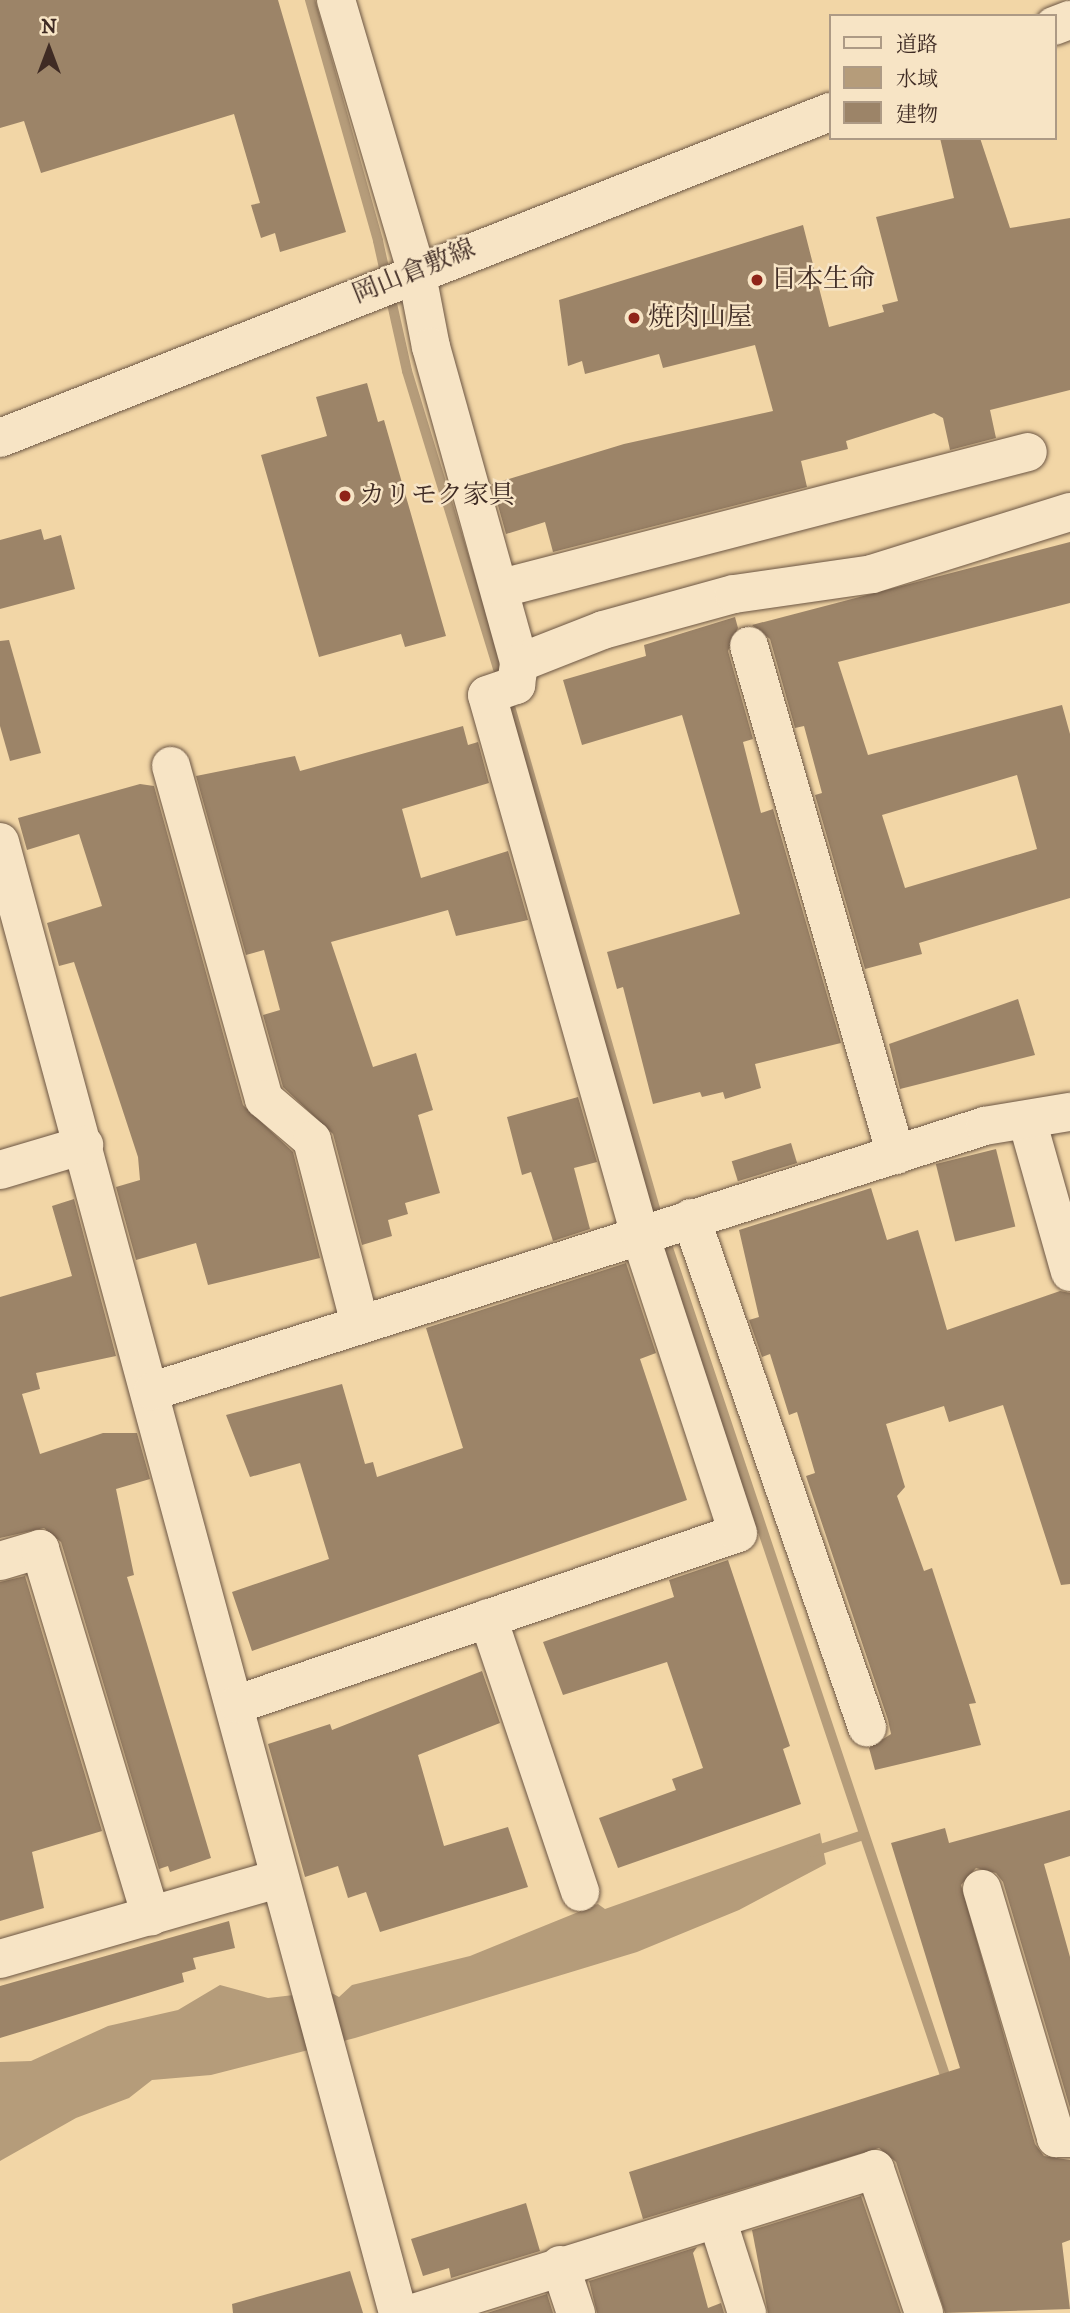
<!DOCTYPE html>
<meta charset="utf-8">
<style>
body{margin:0}
#map{position:relative;width:1070px;height:2313px;overflow:hidden;background:#f2d6a6;font-family:"IM FELL DW Pica","Noto Serif JP",serif}
div>[style]{position:absolute}
.water>*{inset:0;background:#b59c7a}
.stream>*{height:10px;margin:-5px;padding:0 5px;transform-origin:5px;border-radius:5px;background:#b59c7a}
.building>*{inset:0;background:#9c8468;transform-origin:0 0}
.roads{filter:drop-shadow(0 0 2px #6c5644) drop-shadow(0 0 2px #6c5644)}
.minor>*{height:38px;margin:-19px;padding:0 19px;transform-origin:19px;border-radius:19px;background:#f7e4c5}
.secondary>*{height:38px;margin:-19px;padding:0 19px;transform-origin:19px;border-radius:19px;background:#f7e4c5}
.dots>*{width:19px;height:19px;translate:-50% -50%;box-sizing:border-box;border:4px solid #f7e4c5;border-radius:50%}
span{translate:-50% -50%;white-space:nowrap;text-align:center;line-height:1.15;-webkit-text-stroke:5px #f7e4c5;paint-order:stroke}
.street-label{font-size:26px;color:#3f2b24}
.poi-label{font-size:26px;color:#3f2b24}
.left{translate:0 -50%;text-align:left}
.legend{position:absolute;left:829px;top:14px;width:228px;height:126px;box-sizing:border-box;background:#f7e4c5;border:2px solid #ad9a85;margin:0;padding:9px 12px;list-style:none;font-size:21px;color:#3f2b24}
.legend li{display:flex;align-items:center;gap:14px;height:35px}
.legend b{width:35px;border:2px solid #ad9a85}
.north{position:absolute;left:14px;top:14px;width:70px;height:70px;-webkit-text-stroke:5px #f7e4c5;paint-order:stroke;rotate:0deg;font-size:19px;font-weight:700;line-height:28px;text-align:center;color:#3f2b24}
.north::after{content:'';display:block;margin:auto;width:24px;height:32px;background:#3f2b24;clip-path:polygon(50% 0,100% 100%,50% 72%,0 100%)}
</style>
<div id="map">
<div class="water">
<i style="clip-path:polygon(820px 1833px,826px 1864px,739px 1910px,637px 1952px,355px 2038px,211px 2075px,152px 2080px,129px 2098px,76px 2118px,0 2161px,0 2062px,31px 2061px,108px 2026px,178px 2010px,220px 1985px,268px 1998px,328px 1991px,339px 1997px,352px 1985px,470px 1956px,598px 1904px,605px 1909px)"></i>
</div>
<div class="stream">
<i style="left:310px;top:0;width:250px;rotate:74.2deg"></i>
<i style="left:378px;top:241px;width:133px;rotate:77.4deg"></i>
<i style="left:407px;top:371px;width:324px;rotate:73deg"></i>
<i style="left:507px;top:696px;width:537px;rotate:73.89deg"></i>
<i style="left:656px;top:1212px;width:920px;rotate:71.49deg"></i>
<i style="left:812px;top:1852px;width:54px;rotate:-18.4deg"></i>
</div>
<div class="building">
<i style="clip-path:polygon(0 0,278px 0,346px 232px,280px 252px,275px 233px,261px 238px,251px 205px,260px 203px,234px 114px,41px 173px,24px 121px,0 128px)"></i>
<i style="clip-path:polygon(940px 138px,980px 138px,1010px 228px,1070px 218px,1070px 390px,990px 410px,996px 438px,950px 450px,943px 418px,934px 413px,846px 441px,848px 449px,801px 461px,807px 487px,553px 552px,545px 522px,506px 534px,492px 484px,624px 444px,773px 411px,755px 345px,663px 368px,659px 354px,585px 374px,582px 361px,568px 366px,559px 300px,803px 225px,829px 327px,884px 312px,882px 305px,898px 301px,876px 217px,954px 198px)"></i>
<i style="clip-path:polygon(367px 383px,378px 422px,384px 420px,446px 636px,405px 647px,401px 634px,319px 657px,261px 455px,327px 436px,316px 397px)"></i>
<i style="clip-path:polygon(41px 529px,44px 540px,61px 535px,75px 589px,0 609px,0 540px)"></i>
<i style="clip-path:polygon(evenodd,1070px 542px,1070px 603px,838px 662px,868px 755px,1062px 705px,1070px 734px,1070px 898px,919px 943px,922px 954px,865px 969px,815px 795px,822px 793px,804px 726px,795px 728px,770px 639px,752px 625px,1070px 542px,1017px 775px,1037px 849px,905px 888px,882px 815px,1017px 775px)"></i>
<i style="clip-path:polygon(735px 617px,738px 628px,728px 651px,753px 739px,743px 742px,761px 813px,773px 809px,841px 1043px,755px 1064px,761px 1088px,725px 1099px,723px 1092px,702px 1097px,700px 1092px,653px 1104px,623px 987px,617px 989px,607px 952px,740px 914px,682px 715px,582px 745px,563px 680px,646px 656px,644px 645px)"></i>
<i style="clip-path:polygon(9px 640px,41px 753px,10px 761px,0 726px,0 641px)"></i>
<i style="clip-path:polygon(463px 726px,468px 745px,478px 742px,489px 783px,402px 809px,421px 878px,508px 851px,528px 920px,456px 936px,448px 910px,331px 942px,373px 1067px,416px 1053px,433px 1110px,418px 1115px,440px 1193px,405px 1203px,408px 1214px,388px 1220px,392px 1236px,362px 1245px,333px 1134px,283px 1087px,263px 1015px,280px 1010px,264px 950px,246px 955px,196px 776px,295px 756px,300px 771px)"></i>
<i style="clip-path:polygon(140px 784px,154px 786px,243px 1105px,293px 1152px,320px 1258px,208px 1285px,196px 1243px,136px 1260px,116px 1187px,140px 1180px,138px 1157px,74px 962px,59px 966px,47px 923px,102px 906px,79px 834px,27px 850px,18px 818px)"></i>
<i style="clip-path:polygon(1018px 999px,1035px 1055px,900px 1089px,889px 1044px)"></i>
<i style="clip-path:polygon(578px 1097px,597px 1162px,574px 1168px,590px 1229px,553px 1241px,531px 1172px,522px 1175px,507px 1117px)"></i>
<i style="left:791px;top:1143px;width:21px;height:62px;rotate:73deg"></i>
<i style="left:996px;top:1149px;width:80px;height:62px;rotate:76deg"></i>
<i style="clip-path:polygon(871px 1188px,887px 1240px,918px 1230px,947px 1330px,1060px 1291px,1070px 1293px,1070px 1584px,1061px 1585px,1003px 1405px,949px 1422px,944px 1406px,886px 1424px,905px 1487px,897px 1496px,924px 1571px,932px 1568px,976px 1703px,969px 1704px,981px 1745px,875px 1770px,869px 1748px,891px 1734px,888px 1720px,806px 1476px,815px 1473px,797px 1412px,789px 1415px,770px 1354px,762px 1357px,749px 1320px,759px 1317px,739px 1230px)"></i>
<i style="clip-path:polygon(74px 1199px,116px 1356px,36px 1373px,40px 1389px,22px 1394px,40px 1454px,103px 1433px,137px 1433px,150px 1479px,116px 1489px,134px 1575px,127px 1577px,211px 1858px,170px 1872px,168px 1866px,159px 1869px,61px 1542px,44px 1528px,0 1538px,0 1297px,72px 1276px,52px 1206px)"></i>
<i style="clip-path:polygon(626px 1263px,656px 1353px,640px 1359px,687px 1500px,252px 1651px,232px 1592px,329px 1559px,300px 1463px,250px 1477px,226px 1415px,342px 1384px,365px 1464px,373px 1462px,377px 1477px,463px 1448px,426px 1328px)"></i>
<i style="clip-path:polygon(728px 1560px,790px 1746px,783px 1749px,801px 1804px,618px 1868px,599px 1818px,676px 1790px,672px 1779px,703px 1768px,667px 1662px,563px 1695px,543px 1642px,674px 1597px,669px 1580px)"></i>
<i style="clip-path:polygon(25px 1576px,102px 1831px,32px 1852px,44px 1908px,0 1921px,0 1582px)"></i>
<i style="clip-path:polygon(482px 1671px,500px 1723px,418px 1755px,444px 1846px,508px 1827px,528px 1887px,380px 1932px,366px 1892px,348px 1898px,338px 1866px,305px 1877px,268px 1744px,330px 1724px,332px 1730px)"></i>
<i style="clip-path:polygon(1070px 1810px,1070px 1856px,1044px 1864px,1070px 1957px,1070px 2108px,1003px 1882px,996px 1873px,976px 1868px,961px 1885px,1035px 2144px,1044px 2156px,1070px 2160px,1070px 2240px,1062px 2243px,1070px 2309px,945px 2313px,896px 2162px,879px 2148px,643px 2219px,629px 2172px,960px 2068px,891px 1843px,945px 1828px,949px 1843px)"></i>
<i style="clip-path:polygon(229px 1921px,235px 1948px,193px 1958px,196px 1969px,182px 1973px,184px 1982px,0 2038px,0 1986px)"></i>
<i style="clip-path:polygon(861px 2196px,901px 2313px,768px 2313px,752px 2230px)"></i>
<i style="clip-path:polygon(526px 2203px,540px 2251px,451px 2278px,449px 2268px,423px 2276px,411px 2239px)"></i>
<i style="clip-path:polygon(697px 2247px,693px 2253px,708px 2308px,721px 2303px,724px 2313px,597px 2313px,589px 2281px)"></i>
<i style="clip-path:polygon(350px 2271px,363px 2313px,233px 2313px,232px 2304px)"></i>
<i style="clip-path:polygon(547px 2294px,553px 2313px,487px 2313px)"></i>
</div>
<div class="roads">
<div class="minor">
<i style="left:336px;top:0;width:282px;rotate:73.5deg"></i>
<i style="left:416px;top:270px;width:78px;rotate:79deg"></i>
<i style="left:431px;top:347px;width:328px;rotate:74.4deg"></i>
<i style="left:519px;top:663px;width:90px;rotate:-21.4deg"></i>
<i style="left:603px;top:630px;width:136px;rotate:-15.4deg"></i>
<i style="left:734px;top:594px;width:139px;rotate:-8.2deg"></i>
<i style="left:872px;top:574px;width:207px;rotate:-17.4deg"></i>
<i style="left:502px;top:588px;width:543px;rotate:-14.5deg"></i>
<i style="left:749px;top:646px;width:530px;rotate:73.89deg"></i>
<i style="left:171px;top:766px;width:346px;rotate:74.4deg"></i>
<i style="left:264px;top:1099px;width:63px;rotate:40.5deg"></i>
<i style="left:312px;top:1140px;width:190px;rotate:75.4deg"></i>
<i style="left:0;top:842px;width:1524px;rotate:74.86deg"></i>
<i style="left:1027px;top:1120px;width:158px;rotate:74.2deg"></i>
<i style="left:0;top:1170px;width:88px;rotate:-16.6deg"></i>
<i style="left:691px;top:1218px;width:539px;rotate:70.93deg"></i>
<i style="left:153px;top:1391px;width:873px;rotate:-17.67deg"></i>
<i style="left:985px;top:1126px;width:86px;rotate:-9.4deg"></i>
<i style="left:0;top:1561px;width:42px;rotate:-16.7deg"></i>
<i style="left:40px;top:1549px;width:384px;rotate:73.2deg"></i>
<i style="left:488px;top:1618px;width:289px;rotate:71.4deg"></i>
<i style="left:238px;top:1704px;width:528px;rotate:-18.88deg"></i>
<i style="left:738px;top:1533px;width:314px;rotate:-108.2deg"></i>
<i style="left:640px;top:1235px;width:561px;rotate:-105.82deg"></i>
<i style="left:487px;top:695px;width:31px;rotate:-19deg"></i>
<i style="left:516px;top:685px;width:22px;rotate:-82deg"></i>
<i style="left:982px;top:1889px;width:260px;rotate:73.4deg"></i>
<i style="left:1056px;top:2138px;width:14px"></i>
<i style="left:0;top:1959px;width:288px;rotate:-16.1deg"></i>
<i style="left:717px;top:2219px;width:99px;rotate:72.3deg"></i>
<i style="left:560px;top:2265px;width:51px;rotate:71.6deg"></i>
<i style="left:414px;top:2313px;width:483px;rotate:-17.3deg"></i>
<i style="left:875px;top:2169px;width:152px;rotate:71.2deg"></i>
</div>
<div class="secondary">
<i style="left:1054px;top:26px;width:17px;rotate:-21deg"></i>
<i style="left:0;top:438px;width:892px;rotate:-21.44deg"></i>
</div>
</div>
<div class="dots">
<i style="left:757px;top:280px;background:#8f2418"></i>
<i style="left:634px;top:318px;background:#8f2418"></i>
<i style="left:345px;top:496px;background:#8f2418"></i>
</div>
<div class="street-label">
<span style="left:414px;top:272px;rotate:-22deg">岡山倉敷線</span>
</div>
<div class="poi-label">
<span class="left" style="left:771px;top:280px">日本生命</span>
<span class="left" style="left:648px;top:318px">焼肉山屋</span>
<span class="left" style="left:359px;top:496px">カリモク家具</span>
</div>
<ul class="legend">
<li><b style="height:9px;background:#f7e4c5"></b>道路</li>
<li><b style="height:19px;background:#b59c7a"></b>水域</li>
<li><b style="height:19px;background:#9c8468"></b>建物</li>
</ul>
<div class="north">N</div>
</div>
